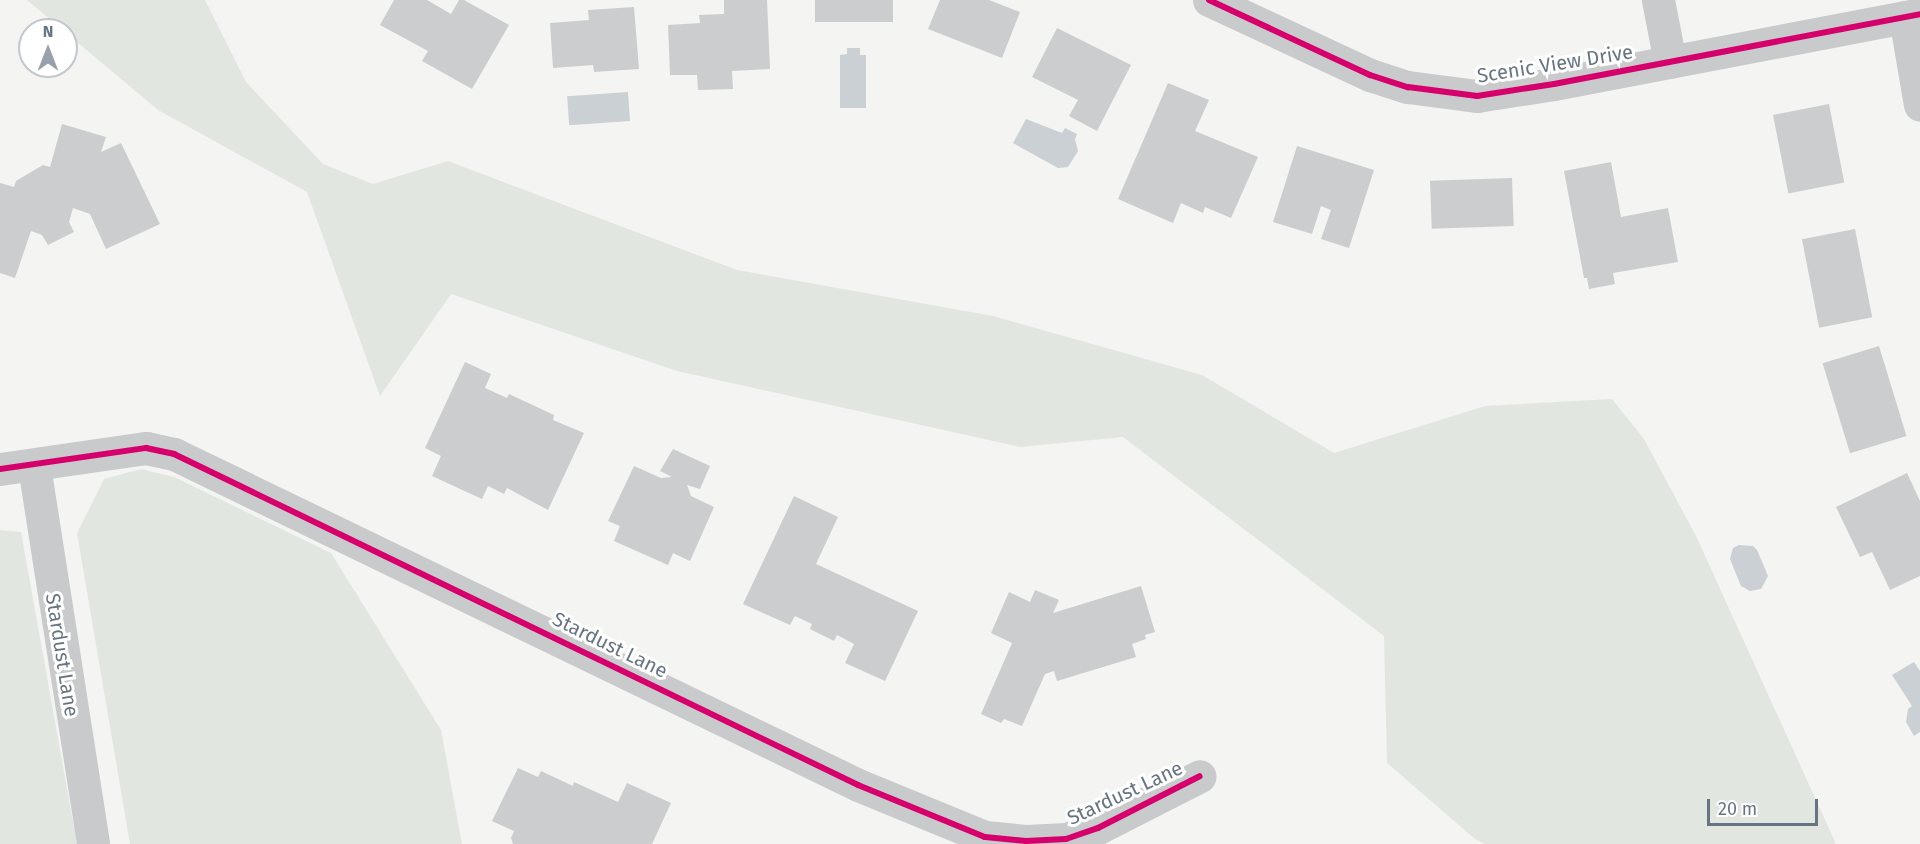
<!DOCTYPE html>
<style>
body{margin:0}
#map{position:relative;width:1920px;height:844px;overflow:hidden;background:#f4f4f3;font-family:"Fira Sans",sans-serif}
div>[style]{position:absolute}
.green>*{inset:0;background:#e2e6e1}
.water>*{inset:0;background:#cad0d4;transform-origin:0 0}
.building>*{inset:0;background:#cccdce;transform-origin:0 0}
.minor>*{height:33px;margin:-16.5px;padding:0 16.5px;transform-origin:16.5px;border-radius:16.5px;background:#c9cacb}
.cycleway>*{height:6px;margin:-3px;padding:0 3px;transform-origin:3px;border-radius:3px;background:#d6006c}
span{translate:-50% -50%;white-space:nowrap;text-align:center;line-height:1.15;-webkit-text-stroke:6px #fff;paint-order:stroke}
.street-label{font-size:20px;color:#677481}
.north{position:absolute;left:18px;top:18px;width:60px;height:60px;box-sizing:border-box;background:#fff;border:2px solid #c2c7cd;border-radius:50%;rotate:0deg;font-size:16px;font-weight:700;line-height:24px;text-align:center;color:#677481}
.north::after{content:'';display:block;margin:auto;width:21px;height:27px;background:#98a1a9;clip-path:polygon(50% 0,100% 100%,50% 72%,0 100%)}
.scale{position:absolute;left:1707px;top:799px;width:111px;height:27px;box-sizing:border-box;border:3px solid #677481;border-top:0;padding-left:8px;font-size:18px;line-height:21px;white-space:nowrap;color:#677481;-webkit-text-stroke:4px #fff;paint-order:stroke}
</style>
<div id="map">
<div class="green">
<i style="clip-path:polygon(27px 0,205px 0,246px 82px,323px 164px,373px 184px,448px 161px,737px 270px,993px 316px,1202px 375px,1334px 453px,1485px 406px,1612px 399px,1644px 439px,1697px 538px,1836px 844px,1485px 844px,1475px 839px,1387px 763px,1384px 636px,1123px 437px,1020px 447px,677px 371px,451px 294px,380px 396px,307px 192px,158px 110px)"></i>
<i style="clip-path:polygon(141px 469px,174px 477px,331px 553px,441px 730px,462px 844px,130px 844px,77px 533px,104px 479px)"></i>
<i style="clip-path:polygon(0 530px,21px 532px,77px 844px,0 844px)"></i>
</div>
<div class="water">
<i style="clip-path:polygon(847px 48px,860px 48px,860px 55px,866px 55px,866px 108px,840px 108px,840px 55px,847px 54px)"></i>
<i style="left:628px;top:92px;width:29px;height:61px;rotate:86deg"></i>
<i style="clip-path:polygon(1026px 119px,1062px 133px,1065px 128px,1077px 134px,1075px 139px,1078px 151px,1068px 167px,1058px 168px,1013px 143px)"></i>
<i style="clip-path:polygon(1739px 545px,1753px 546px,1757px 550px,1768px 576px,1761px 589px,1750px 591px,1741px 586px,1730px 559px,1733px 548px)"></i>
<i style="clip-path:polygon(1914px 662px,1920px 671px,1920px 732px,1914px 736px,1906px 722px,1908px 709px,1912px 706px,1892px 675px)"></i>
</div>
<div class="building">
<i style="clip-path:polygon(394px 0,427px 0,451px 14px,459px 0,464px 0,509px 25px,472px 89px,422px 61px,428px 51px,380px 25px)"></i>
<i style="clip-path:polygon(724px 0,767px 0,770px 69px,732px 71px,733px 89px,698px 90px,697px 75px,670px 75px,668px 25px,700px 23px,699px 15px,724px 14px)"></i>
<i style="left:815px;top:0;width:78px;height:22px"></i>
<i style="clip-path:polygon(940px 0,989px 0,1020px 12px,1002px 58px,928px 29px)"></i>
<i style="clip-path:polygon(634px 7px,639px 69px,594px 72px,593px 65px,553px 68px,550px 23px,589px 20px,588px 10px)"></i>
<i style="clip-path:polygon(1057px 28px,1131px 65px,1097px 131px,1069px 116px,1078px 100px,1032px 77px)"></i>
<i style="clip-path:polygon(1168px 83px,1209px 100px,1195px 131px,1258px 157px,1231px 218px,1205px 207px,1203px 213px,1181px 203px,1173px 223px,1118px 199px)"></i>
<i style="left:1829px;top:104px;width:80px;height:57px;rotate:79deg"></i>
<i style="clip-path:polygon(62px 124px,106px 137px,101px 152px,121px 143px,160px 224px,106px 249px,90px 214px,73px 208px,69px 222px,74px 232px,48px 245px,42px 235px,31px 231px,15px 278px,0 273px,0 183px,14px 187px,16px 181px,43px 165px,50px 167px)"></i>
<i style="clip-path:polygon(1297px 146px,1374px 170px,1349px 248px,1321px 239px,1331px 210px,1321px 206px,1312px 234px,1273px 222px)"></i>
<i style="clip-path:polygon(1611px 162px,1621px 217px,1668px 208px,1678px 262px,1613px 273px,1615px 284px,1589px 289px,1587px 278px,1584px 278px,1564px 171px)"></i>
<i style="left:1512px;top:178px;width:48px;height:82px;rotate:88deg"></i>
<i style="left:1855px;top:229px;width:90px;height:54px;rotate:79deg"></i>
<i style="left:1879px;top:346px;width:94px;height:59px;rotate:73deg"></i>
<i style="clip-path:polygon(465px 362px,491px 374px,485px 388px,507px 398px,509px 394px,554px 415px,553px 420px,584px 433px,548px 510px,507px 488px,504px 494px,488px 486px,482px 499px,432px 476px,441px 456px,425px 448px)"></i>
<i style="clip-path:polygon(673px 449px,710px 466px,700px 489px,687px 485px,691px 496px,714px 507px,690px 561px,673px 553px,668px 565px,614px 541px,620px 526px,608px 521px,634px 466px,661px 478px,672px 477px,660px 471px)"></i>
<i style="clip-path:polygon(1907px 473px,1920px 501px,1920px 576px,1890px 590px,1872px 552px,1860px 557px,1836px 507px)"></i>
<i style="clip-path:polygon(794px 496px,838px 517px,816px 564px,918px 611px,885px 681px,845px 663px,854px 644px,837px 635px,834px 641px,810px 629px,812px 624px,795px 616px,790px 625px,743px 604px)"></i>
<i style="clip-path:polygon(1141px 586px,1155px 632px,1145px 635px,1146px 639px,1132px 644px,1136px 657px,1057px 681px,1054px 671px,1045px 674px,1022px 726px,1004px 719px,1001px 723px,981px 714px,1012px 643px,991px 633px,1009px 592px,1030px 602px,1035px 590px,1059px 600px,1053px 613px)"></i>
<i style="clip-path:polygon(518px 768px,538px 777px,541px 771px,573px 786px,574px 782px,618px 802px,627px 783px,671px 803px,652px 844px,513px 844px,511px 838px,514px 831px,492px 821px)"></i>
</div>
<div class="minor">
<i style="left:1209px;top:0;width:178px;rotate:25deg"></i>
<i style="left:1370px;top:75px;width:40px;rotate:18deg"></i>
<i style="left:1408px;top:87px;width:70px;rotate:7.4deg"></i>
<i style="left:1477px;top:96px;width:78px;rotate:-8.9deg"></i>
<i style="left:1554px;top:84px;width:373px;rotate:-10.8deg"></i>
<i style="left:1658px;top:0;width:63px;rotate:79deg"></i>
<i style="left:1905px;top:17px;width:89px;rotate:80.3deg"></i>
<i style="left:34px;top:466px;width:383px;rotate:81.1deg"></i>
<i style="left:0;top:469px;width:148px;rotate:-8.2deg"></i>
<i style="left:146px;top:448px;width:29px;rotate:12deg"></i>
<i style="left:174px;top:454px;width:760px;rotate:25.82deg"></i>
<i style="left:858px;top:785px;width:137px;rotate:22.3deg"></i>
<i style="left:985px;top:837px;width:41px;rotate:5.6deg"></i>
<i style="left:1026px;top:841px;width:40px;rotate:-2.9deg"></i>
<i style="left:1066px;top:839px;width:34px;rotate:-19deg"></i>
<i style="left:1098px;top:828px;width:114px;rotate:-27deg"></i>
</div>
<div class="cycleway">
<i style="left:1209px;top:0;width:178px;rotate:25deg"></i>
<i style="left:1370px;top:75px;width:40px;rotate:18deg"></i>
<i style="left:1408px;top:87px;width:70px;rotate:7.4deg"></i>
<i style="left:1477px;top:96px;width:78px;rotate:-8.9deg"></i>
<i style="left:1554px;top:84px;width:373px;rotate:-10.8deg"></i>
<i style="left:0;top:469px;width:148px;rotate:-8.2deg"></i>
<i style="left:146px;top:448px;width:29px;rotate:12deg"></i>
<i style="left:174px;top:454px;width:760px;rotate:25.82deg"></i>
<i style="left:858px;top:785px;width:137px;rotate:22.3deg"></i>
<i style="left:985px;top:837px;width:41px;rotate:5.6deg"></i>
<i style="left:1026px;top:841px;width:40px;rotate:-2.9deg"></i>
<i style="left:1066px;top:839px;width:34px;rotate:-19deg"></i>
<i style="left:1098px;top:828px;width:114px;rotate:-27deg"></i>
</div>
<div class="street-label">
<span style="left:1555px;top:64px;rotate:-9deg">Scenic View Drive</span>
<span style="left:610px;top:645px;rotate:26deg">Stardust Lane</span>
<span style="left:62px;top:655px;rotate:81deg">Stardust Lane</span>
<span style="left:1125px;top:793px;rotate:-25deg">Stardust Lane</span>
</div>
<div class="north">N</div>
<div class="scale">20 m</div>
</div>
